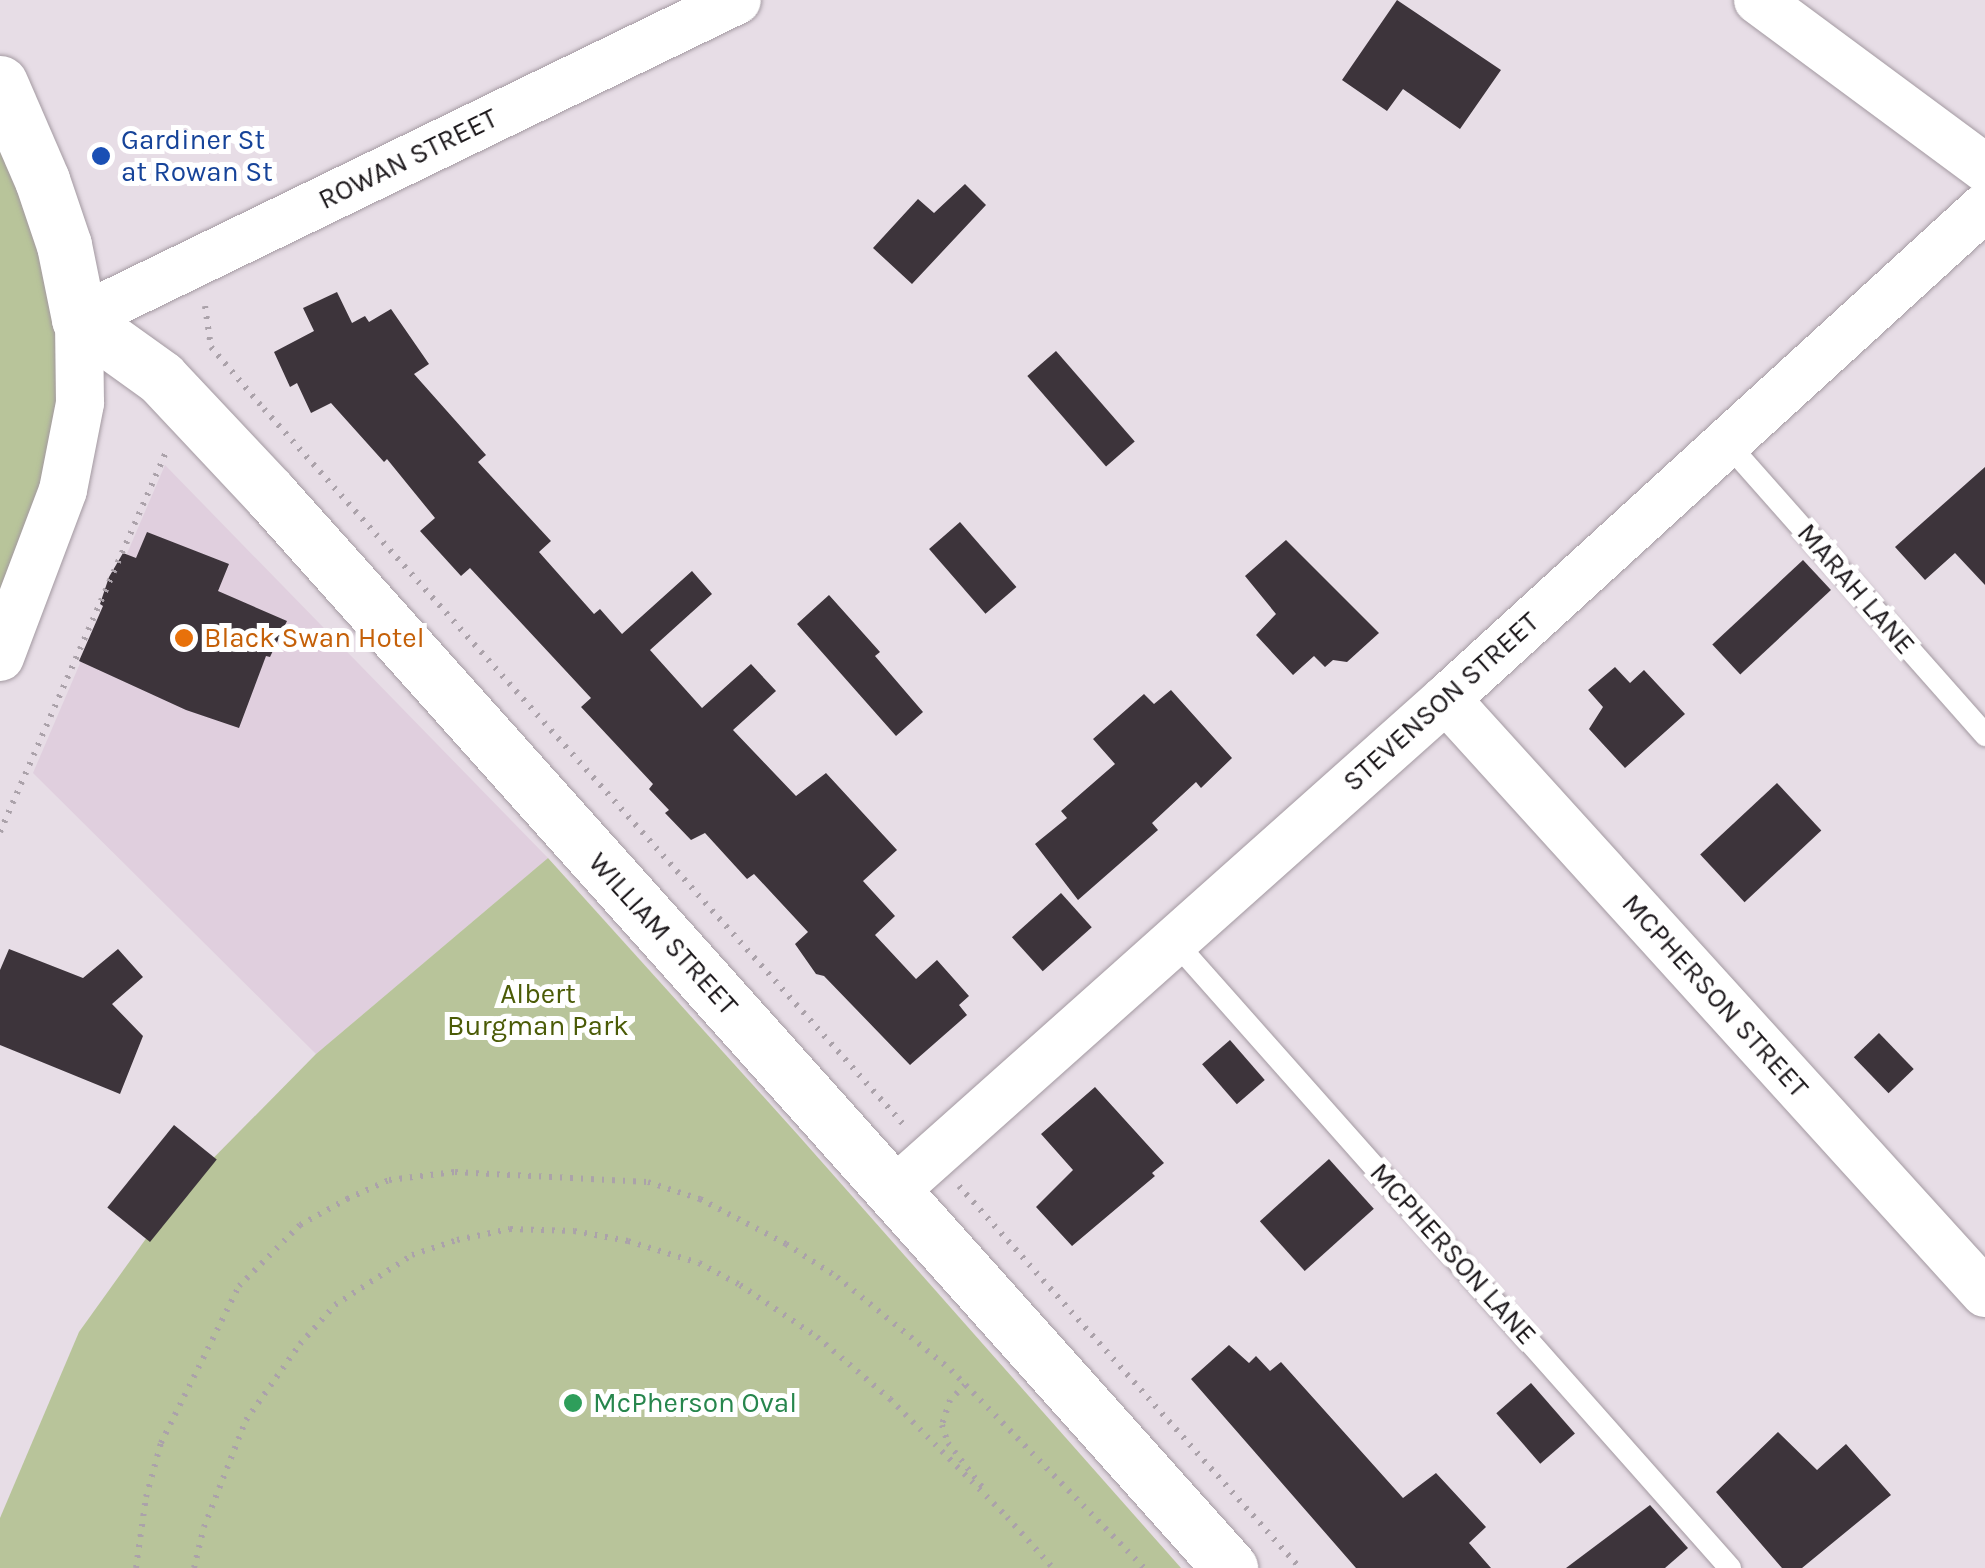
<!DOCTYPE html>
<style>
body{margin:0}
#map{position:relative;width:1985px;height:1568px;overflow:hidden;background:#e7dde6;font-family:Karla,sans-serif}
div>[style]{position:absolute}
.built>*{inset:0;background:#e0cfde}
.green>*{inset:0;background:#b8c49a}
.building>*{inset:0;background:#3d343b;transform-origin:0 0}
.path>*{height:6px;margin-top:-3px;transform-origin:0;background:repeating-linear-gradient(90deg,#aba2aa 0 2.5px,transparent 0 10.5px)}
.roads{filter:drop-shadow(0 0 2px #a399a1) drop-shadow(0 0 2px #a399a1)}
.lane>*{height:22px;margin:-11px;padding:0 11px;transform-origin:11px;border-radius:11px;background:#fff}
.street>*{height:48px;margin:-24px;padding:0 24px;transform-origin:24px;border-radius:24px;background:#fff}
.secondary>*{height:55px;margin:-27.5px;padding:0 27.5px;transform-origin:27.5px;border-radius:27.5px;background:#fff}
.dots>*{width:28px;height:28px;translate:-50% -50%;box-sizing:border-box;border:5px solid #fff;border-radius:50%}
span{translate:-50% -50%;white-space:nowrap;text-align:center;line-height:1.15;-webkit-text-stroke:10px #fff;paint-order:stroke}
.transit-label{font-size:28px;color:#164399}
.left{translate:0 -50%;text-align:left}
.street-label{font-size:28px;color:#1f1b1e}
.food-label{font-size:28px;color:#c56008}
.park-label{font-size:28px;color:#4b5b07}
.leisure-label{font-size:28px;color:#27864d}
</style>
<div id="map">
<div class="built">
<i style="clip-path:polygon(165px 465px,548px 858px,316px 1054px,33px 773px)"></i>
</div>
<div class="green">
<i style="clip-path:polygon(0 83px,79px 319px,0 657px)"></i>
<i style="clip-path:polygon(548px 858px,798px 1135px,1181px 1568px,0 1568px,0 1518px,79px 1332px,178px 1194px,316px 1054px)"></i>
</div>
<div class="building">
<i style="clip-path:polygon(1397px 0,1501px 70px,1460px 129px,1403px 89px,1387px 111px,1342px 80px)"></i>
<i style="clip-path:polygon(965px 184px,986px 205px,912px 284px,873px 248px,918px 199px,934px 213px)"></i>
<i style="clip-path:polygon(337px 292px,352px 323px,365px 316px,369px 322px,391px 309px,429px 364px,414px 374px,486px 455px,478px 462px,551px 541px,539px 552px,594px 614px,600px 609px,622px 634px,692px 571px,712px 594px,650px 650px,702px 708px,751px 664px,776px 691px,733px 730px,796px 796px,826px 773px,897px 850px,863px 881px,895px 916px,875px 935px,916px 979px,937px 960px,969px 996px,959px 1005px,967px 1015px,910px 1065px,824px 976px,816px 974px,795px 944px,808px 932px,754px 874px,747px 879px,705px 833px,691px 840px,665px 813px,669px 810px,649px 789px,653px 784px,581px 707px,591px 698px,470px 568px,461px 576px,420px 531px,435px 518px,387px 459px,384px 462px,331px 403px,311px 413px,297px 383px,290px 387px,274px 352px,314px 331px,303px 308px)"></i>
<i style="left:1056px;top:351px;width:120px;height:38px;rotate:49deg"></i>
<i style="clip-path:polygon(1985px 467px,1985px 585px,1955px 553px,1925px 580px,1895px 547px)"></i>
<i style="left:960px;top:522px;width:86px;height:41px;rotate:49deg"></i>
<i style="clip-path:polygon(147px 532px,229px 564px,218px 591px,287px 621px,270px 657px,266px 656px,239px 728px,186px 710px,79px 661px,103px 606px,100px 604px,109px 577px,123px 553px,136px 558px)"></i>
<i style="clip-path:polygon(1286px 540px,1379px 633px,1347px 662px,1333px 660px,1325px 667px,1314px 656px,1293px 675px,1256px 635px,1276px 614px,1245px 576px)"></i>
<i style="left:1803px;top:560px;width:41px;height:124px;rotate:47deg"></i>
<i style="clip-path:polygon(829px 595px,880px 652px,875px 656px,923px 712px,896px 736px,797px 624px)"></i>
<i style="clip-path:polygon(1615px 667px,1630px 683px,1644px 670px,1685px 714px,1625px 768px,1589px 729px,1603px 707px,1588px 690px)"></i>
<i style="clip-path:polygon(1171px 690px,1232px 758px,1201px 788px,1196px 782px,1152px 823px,1158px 830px,1078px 900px,1035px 844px,1067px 818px,1061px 811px,1115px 764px,1093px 739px,1144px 694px,1154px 704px)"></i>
<i style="left:1777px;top:783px;width:65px;height:105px;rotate:47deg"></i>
<i style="left:1061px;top:893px;width:46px;height:66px;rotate:48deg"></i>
<i style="clip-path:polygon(9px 949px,83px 978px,118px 949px,143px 977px,112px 1004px,143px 1036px,120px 1094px,0 1045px,0 970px)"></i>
<i style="left:1879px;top:1033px;width:50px;height:35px;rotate:46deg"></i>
<i style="left:1230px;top:1040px;width:53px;height:37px;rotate:49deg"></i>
<i style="clip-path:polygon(1095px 1087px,1164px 1163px,1152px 1173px,1155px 1176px,1072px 1246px,1036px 1207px,1073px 1170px,1041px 1134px)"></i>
<i style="left:174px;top:1125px;width:55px;height:106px;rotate:39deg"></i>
<i style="left:1329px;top:1159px;width:67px;height:93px;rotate:48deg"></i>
<i style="clip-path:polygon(1229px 1345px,1249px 1363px,1256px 1356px,1270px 1371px,1281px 1362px,1403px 1498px,1436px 1473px,1486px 1527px,1469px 1543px,1491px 1568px,1356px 1568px,1191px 1379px)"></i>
<i style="left:1531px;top:1383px;width:67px;height:46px;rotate:49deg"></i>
<i style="clip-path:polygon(1778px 1432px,1817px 1470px,1846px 1444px,1891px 1495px,1802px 1568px,1782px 1568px,1716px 1492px)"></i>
<i style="clip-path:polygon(1650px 1505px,1688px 1548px,1665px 1568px,1566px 1568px)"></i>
</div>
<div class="path">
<i style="left:205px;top:306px;width:41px;rotate:81.7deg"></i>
<i style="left:211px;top:347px;width:82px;rotate:49.5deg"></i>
<i style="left:264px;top:409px;width:960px;rotate:48.21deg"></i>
<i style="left:0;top:832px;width:419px;rotate:-66.4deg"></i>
<i style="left:959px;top:1186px;width:512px;rotate:48.25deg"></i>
<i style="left:965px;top:1385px;width:21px;rotate:135deg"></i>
<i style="left:950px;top:1400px;width:26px;rotate:108deg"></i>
<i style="left:942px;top:1425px;width:19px;rotate:72deg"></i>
<i style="left:948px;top:1443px;width:57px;rotate:52.1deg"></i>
<i style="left:1007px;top:1517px;width:69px;rotate:48deg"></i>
<i style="left:136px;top:1568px;width:72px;rotate:-82deg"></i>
<i style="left:146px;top:1497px;width:56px;rotate:-74.5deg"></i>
<i style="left:161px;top:1443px;width:175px;rotate:-63.6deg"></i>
<i style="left:239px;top:1286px;width:86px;rotate:-45deg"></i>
<i style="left:300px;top:1225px;width:54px;rotate:-29deg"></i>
<i style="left:347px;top:1199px;width:46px;rotate:-24.3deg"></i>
<i style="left:389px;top:1180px;width:66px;rotate:-6.9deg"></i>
<i style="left:455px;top:1172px;width:193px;rotate:3deg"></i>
<i style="left:648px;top:1182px;width:55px;rotate:18.1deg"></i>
<i style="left:700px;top:1199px;width:97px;rotate:27.6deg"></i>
<i style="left:786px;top:1244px;width:61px;rotate:32.9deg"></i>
<i style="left:837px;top:1277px;width:147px;rotate:39.2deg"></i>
<i style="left:951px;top:1370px;width:277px;rotate:45.7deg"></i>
<i style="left:194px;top:1568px;width:42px;rotate:-76.3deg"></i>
<i style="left:204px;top:1527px;width:115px;rotate:-68.6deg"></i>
<i style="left:246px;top:1420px;width:93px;rotate:-54.6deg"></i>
<i style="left:300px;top:1344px;width:52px;rotate:-48.1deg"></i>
<i style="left:335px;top:1305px;width:92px;rotate:-33deg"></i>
<i style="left:412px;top:1255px;width:47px;rotate:-18.4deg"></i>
<i style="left:457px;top:1240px;width:54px;rotate:-11.7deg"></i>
<i style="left:510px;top:1229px;width:64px;rotate:1.8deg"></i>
<i style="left:574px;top:1231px;width:55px;rotate:10.5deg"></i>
<i style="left:628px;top:1241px;width:74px;rotate:17.2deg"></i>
<i style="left:699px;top:1263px;width:47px;rotate:28.2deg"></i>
<i style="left:740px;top:1285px;width:93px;rotate:34deg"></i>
<i style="left:817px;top:1337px;width:96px;rotate:40.3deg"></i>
<i style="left:890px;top:1399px;width:166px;rotate:45.2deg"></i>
</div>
<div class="roads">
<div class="lane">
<i style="left:1727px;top:443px;width:390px;rotate:48.5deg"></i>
<i style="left:1174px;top:941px;width:838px;rotate:48.43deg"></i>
</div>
<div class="street">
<i style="left:1758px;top:0;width:282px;rotate:36.5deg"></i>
<i style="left:0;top:657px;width:178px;rotate:-69.3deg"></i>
<i style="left:63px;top:490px;width:89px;rotate:-78.9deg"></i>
<i style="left:80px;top:403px;width:84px;rotate:-90.7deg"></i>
<i style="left:79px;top:319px;width:731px;rotate:-25.86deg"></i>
<i style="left:1446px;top:699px;width:802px;rotate:47.78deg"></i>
<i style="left:893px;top:1192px;width:741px;rotate:-41.72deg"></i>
<i style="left:1446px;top:699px;width:730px;rotate:-42.39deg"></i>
</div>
<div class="secondary">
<i style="left:0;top:83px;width:106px;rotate:66.6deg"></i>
<i style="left:42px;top:180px;width:69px;rotate:71.3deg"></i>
<i style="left:64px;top:245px;width:76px;rotate:78.5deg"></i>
<i style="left:79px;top:319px;width:101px;rotate:35.7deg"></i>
<i style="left:161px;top:378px;width:158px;rotate:46.8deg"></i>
<i style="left:269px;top:493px;width:1442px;rotate:48.2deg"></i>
</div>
</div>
<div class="dots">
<i style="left:101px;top:156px;background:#1a4fb4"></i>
<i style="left:184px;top:638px;background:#e8710a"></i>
<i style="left:573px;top:1403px;background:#2e9e5b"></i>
</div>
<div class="transit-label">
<span class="left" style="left:121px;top:156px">Gardiner St<br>at Rowan St</span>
</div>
<div class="street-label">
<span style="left:408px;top:159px;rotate:-26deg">ROWAN STREET</span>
<span style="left:1856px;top:589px;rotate:49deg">MARAH LANE</span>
<span style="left:1441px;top:702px;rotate:-42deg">STEVENSON STREET</span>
<span style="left:663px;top:934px;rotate:48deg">WILLIAM STREET</span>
<span style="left:1715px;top:996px;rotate:48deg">MCPHERSON STREET</span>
<span style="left:1453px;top:1254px;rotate:48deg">MCPHERSON LANE</span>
</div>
<div class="food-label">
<span class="left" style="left:204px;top:638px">Black Swan Hotel</span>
</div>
<div class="park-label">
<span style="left:538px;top:1010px">Albert<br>Burgman Park</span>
</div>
<div class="leisure-label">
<span class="left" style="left:593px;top:1403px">McPherson Oval</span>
</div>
</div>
